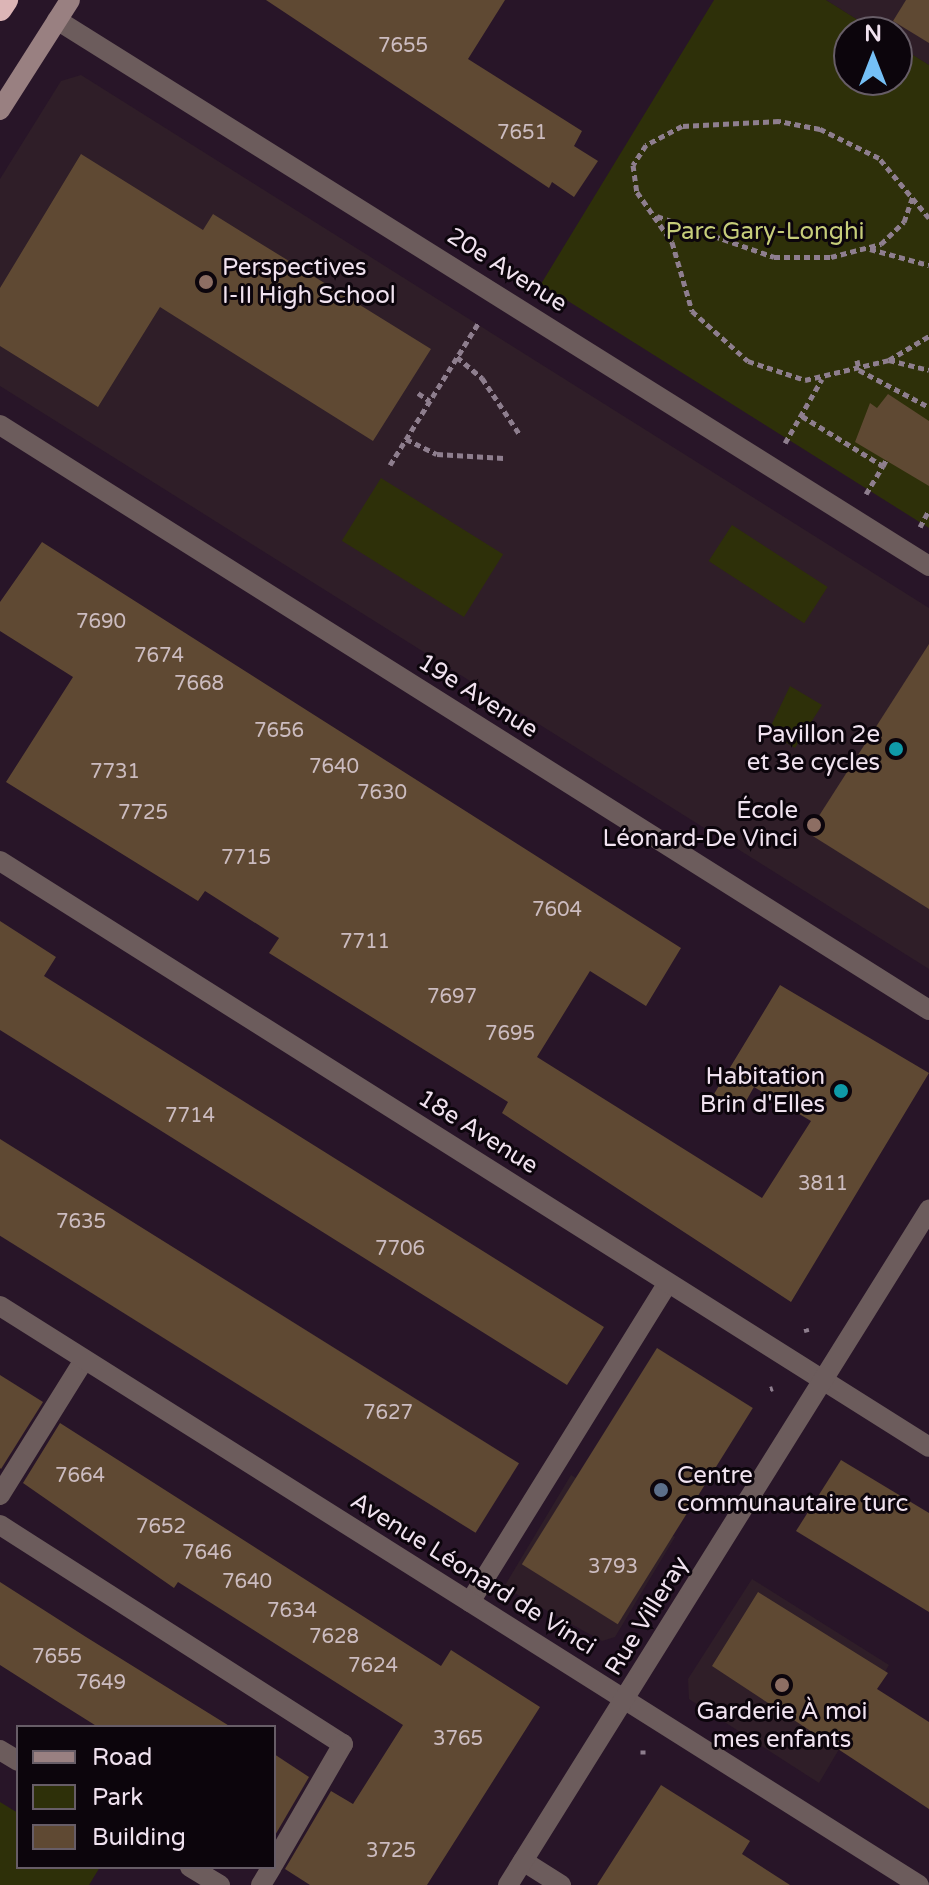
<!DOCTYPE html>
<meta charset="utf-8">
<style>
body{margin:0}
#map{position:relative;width:929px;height:1885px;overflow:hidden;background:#281528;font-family:"Varela Round",sans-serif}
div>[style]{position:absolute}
.education>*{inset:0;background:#2f1e28}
.green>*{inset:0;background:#2e3009;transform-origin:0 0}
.building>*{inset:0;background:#5f4933;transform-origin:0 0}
.path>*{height:5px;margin-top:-2.5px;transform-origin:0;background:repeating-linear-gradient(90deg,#8e7e8e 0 6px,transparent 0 10px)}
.lane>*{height:20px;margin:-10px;padding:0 10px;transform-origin:10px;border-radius:10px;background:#6c5c5c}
.street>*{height:20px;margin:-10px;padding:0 10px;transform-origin:10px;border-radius:10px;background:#6c5c5c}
.secondary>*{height:20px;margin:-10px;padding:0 10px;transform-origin:10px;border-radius:10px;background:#998081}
.highway>*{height:24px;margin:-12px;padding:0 12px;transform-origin:12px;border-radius:12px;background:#dcb5b6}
.dots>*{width:22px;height:22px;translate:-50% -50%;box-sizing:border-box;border:4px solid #0c050c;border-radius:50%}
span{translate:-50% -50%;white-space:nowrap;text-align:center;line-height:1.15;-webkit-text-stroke:6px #0c050c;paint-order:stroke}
.number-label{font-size:20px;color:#ccbcc0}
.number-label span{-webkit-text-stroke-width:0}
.park-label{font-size:24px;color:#c6cd7a}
.poi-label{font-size:24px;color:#f0e2ef}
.left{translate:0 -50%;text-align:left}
.right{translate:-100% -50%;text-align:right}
.street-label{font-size:24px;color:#f0e2ef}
.legend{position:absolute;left:16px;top:1725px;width:260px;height:144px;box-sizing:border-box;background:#0c050c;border:2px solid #675d67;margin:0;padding:10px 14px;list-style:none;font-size:24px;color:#f0e2ef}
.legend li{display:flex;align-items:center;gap:16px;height:40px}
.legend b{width:40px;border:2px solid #675d67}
.north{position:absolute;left:833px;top:16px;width:80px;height:80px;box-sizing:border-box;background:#0c050c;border:2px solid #675d67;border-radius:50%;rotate:0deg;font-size:22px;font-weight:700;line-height:32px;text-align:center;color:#f0e2ef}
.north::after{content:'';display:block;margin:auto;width:28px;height:36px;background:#75c0f6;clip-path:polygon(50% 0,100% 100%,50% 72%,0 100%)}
</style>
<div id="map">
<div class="education">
<i style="clip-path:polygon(826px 0,929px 0,929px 65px,897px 45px,897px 32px,877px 32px)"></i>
<i style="clip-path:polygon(81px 75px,929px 608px,929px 969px,0 386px,0 179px,61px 81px)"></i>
<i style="clip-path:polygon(571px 1475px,675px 1537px,615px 1637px,602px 1641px,504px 1587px)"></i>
<i style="clip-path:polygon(752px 1579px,889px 1665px,819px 1783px,689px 1699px,688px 1679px)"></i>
</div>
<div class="green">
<i style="clip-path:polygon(714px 0,826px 0,877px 32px,849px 32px,849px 80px,897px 80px,897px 45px,929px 65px,929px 528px,541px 284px)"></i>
<i style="left:381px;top:478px;width:144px;height:74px;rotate:32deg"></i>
<i style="left:732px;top:525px;width:114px;height:43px;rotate:33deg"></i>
<i style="clip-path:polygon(790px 686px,822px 705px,795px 748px,768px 732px)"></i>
<i style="clip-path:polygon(0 1802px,18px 1813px,18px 1867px,100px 1867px,89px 1885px,0 1885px)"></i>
</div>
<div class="building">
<i style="clip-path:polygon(266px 0,505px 0,468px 59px,582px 131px,574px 146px,598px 161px,574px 197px,552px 182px,549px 188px)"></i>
<i style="clip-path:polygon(906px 0,929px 0,929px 43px,893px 21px)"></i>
<i style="clip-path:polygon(81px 154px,203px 230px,213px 214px,431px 349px,373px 441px,160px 307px,98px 407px,0 346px,0 288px)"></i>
<i style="clip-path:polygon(888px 394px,929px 421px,929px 486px,855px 442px,870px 403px,877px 408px)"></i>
<i style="clip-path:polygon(42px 542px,681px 948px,646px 1006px,590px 971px,537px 1057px,762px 1198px,811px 1121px,754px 1087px,741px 1110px,714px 1094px,780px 985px,929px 1073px,791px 1302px,502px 1113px,508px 1102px,269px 953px,279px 938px,205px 891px,198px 901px,6px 782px,73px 677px,0 631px,0 602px)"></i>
<i style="clip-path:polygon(929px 644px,929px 909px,808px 833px)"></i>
<i style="clip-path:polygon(0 921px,56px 957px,44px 976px,604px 1327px,567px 1385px,0 1030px)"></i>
<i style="left:0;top:1139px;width:612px;height:82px;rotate:32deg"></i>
<i style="left:657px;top:1348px;width:113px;height:255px;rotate:32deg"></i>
<i style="clip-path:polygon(0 1375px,43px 1402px,1px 1469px,0 1468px)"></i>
<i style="clip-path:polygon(60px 1423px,441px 1666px,451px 1650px,540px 1707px,427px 1885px,310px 1885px,285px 1869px,331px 1791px,353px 1804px,403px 1725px,178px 1582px,174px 1588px,23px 1483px)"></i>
<i style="clip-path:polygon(841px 1460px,929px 1513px,929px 1612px,796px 1531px)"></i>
<i style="clip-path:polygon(0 1582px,86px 1637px,231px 1727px,98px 1727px,55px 1700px,0 1665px)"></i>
<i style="clip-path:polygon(758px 1592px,888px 1673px,877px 1689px,929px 1722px,929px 1809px,712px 1666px)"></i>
<i style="clip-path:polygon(274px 1754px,309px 1777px,274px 1837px)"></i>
<i style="clip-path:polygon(661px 1785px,750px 1841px,742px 1854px,790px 1885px,597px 1885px)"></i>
</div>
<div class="path">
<i style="left:657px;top:216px;width:124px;rotate:19.3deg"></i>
<i style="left:774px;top:257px;width:57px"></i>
<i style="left:831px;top:257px;width:52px;rotate:-14.6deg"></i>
<i style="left:881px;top:244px;width:32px;rotate:-44deg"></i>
<i style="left:904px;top:222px;width:28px;rotate:-71deg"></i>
<i style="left:929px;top:218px;width:78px;rotate:-129.8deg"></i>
<i style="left:879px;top:158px;width:66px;rotate:-153.8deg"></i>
<i style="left:820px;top:129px;width:42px;rotate:-169deg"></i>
<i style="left:779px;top:121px;width:97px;rotate:177deg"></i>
<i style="left:682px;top:126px;width:41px;rotate:152.2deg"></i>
<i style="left:646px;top:145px;width:24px;rotate:123deg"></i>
<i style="left:633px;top:165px;width:27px;rotate:82deg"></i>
<i style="left:637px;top:192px;width:61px;rotate:55deg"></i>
<i style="left:672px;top:242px;width:72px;rotate:73.8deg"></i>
<i style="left:692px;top:311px;width:75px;rotate:41.8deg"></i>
<i style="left:748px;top:361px;width:60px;rotate:18.4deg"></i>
<i style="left:805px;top:380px;width:86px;rotate:-13.4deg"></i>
<i style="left:889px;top:360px;width:41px;rotate:14deg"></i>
<i style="left:870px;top:249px;width:61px;rotate:15.2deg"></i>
<i style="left:457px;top:357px;width:33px;rotate:40deg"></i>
<i style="left:482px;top:378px;width:69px;rotate:56.3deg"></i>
<i style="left:857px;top:360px;width:10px;rotate:79deg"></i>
<i style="left:859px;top:370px;width:79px;rotate:27.9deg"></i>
<i style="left:889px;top:360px;width:47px;rotate:-31deg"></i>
<i style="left:418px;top:393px;width:14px;rotate:34deg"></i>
<i style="left:802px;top:416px;width:95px;rotate:31.7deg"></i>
<i style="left:883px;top:466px;width:7px;rotate:-63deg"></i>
<i style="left:406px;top:439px;width:34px;rotate:26deg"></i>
<i style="left:437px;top:454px;width:67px;rotate:3.4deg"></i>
<i style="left:785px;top:443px;width:74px;rotate:-60deg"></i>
<i style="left:390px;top:465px;width:168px;rotate:-58.1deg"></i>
<i style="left:866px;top:494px;width:33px;rotate:-59deg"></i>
<i style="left:920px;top:527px;width:19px;rotate:-62deg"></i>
<i style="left:806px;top:1328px;width:4px;rotate:76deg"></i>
<i style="left:770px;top:1389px;width:3px;rotate:-18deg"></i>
<i style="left:643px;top:1750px;width:4px;rotate:90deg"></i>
</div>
<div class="lane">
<i style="left:0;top:1495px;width:159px;rotate:-58.1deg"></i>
<i style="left:0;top:1525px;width:407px;rotate:32.6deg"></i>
<i style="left:343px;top:1744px;width:138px;rotate:120.1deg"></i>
<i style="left:470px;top:1602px;width:375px;rotate:-58.2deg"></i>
<i style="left:523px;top:1861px;width:45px;rotate:32.3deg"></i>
<i style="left:261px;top:1885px;width:21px;rotate:-59deg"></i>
</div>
<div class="street">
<i style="left:57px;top:20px;width:1029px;rotate:32.05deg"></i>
<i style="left:0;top:425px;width:1098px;rotate:32.2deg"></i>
<i style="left:0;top:861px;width:1098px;rotate:32.24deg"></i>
<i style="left:0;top:1306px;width:1086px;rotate:32.21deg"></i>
<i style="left:0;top:1750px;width:21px;rotate:31deg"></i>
<i style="left:190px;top:1867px;width:35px;rotate:31deg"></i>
<i style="left:508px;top:1885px;width:796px;rotate:-58.05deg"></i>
</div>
<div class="secondary">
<i style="left:0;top:110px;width:130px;rotate:-57.5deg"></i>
</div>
<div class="highway">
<i style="left:0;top:9px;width:11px;rotate:-56deg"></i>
</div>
<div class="dots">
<i style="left:206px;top:282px;background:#8d6e63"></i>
<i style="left:896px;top:749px;background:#0f9aa8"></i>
<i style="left:814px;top:825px;background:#8d6e63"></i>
<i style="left:841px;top:1091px;background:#0f9aa8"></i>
<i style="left:661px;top:1490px;background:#5c6f8a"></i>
<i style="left:782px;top:1685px;background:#8d6e63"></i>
</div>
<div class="number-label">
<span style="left:403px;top:46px">7655</span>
<span style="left:522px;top:133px">7651</span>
<span style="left:101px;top:622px">7690</span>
<span style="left:159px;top:656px">7674</span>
<span style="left:199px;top:684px">7668</span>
<span style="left:279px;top:731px">7656</span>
<span style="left:334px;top:767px">7640</span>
<span style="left:115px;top:772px">7731</span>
<span style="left:382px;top:793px">7630</span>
<span style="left:143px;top:813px">7725</span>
<span style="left:246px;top:858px">7715</span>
<span style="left:557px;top:910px">7604</span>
<span style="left:365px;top:942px">7711</span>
<span style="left:452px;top:997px">7697</span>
<span style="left:510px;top:1034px">7695</span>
<span style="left:190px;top:1116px">7714</span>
<span style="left:823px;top:1184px">3811</span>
<span style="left:81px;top:1222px">7635</span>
<span style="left:400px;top:1249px">7706</span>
<span style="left:388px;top:1413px">7627</span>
<span style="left:80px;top:1476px">7664</span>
<span style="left:161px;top:1527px">7652</span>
<span style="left:207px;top:1553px">7646</span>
<span style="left:613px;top:1567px">3793</span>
<span style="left:247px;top:1582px">7640</span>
<span style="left:292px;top:1611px">7634</span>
<span style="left:334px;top:1637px">7628</span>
<span style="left:57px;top:1657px">7655</span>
<span style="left:373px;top:1666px">7624</span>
<span style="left:101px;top:1683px">7649</span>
<span style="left:458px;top:1739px">3765</span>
<span style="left:391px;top:1851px">3725</span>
</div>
<div class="park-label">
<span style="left:765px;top:232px">Parc Gary-Longhi</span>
</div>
<div class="poi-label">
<span class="left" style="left:222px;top:282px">Perspectives<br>I-II High School</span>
<span class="right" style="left:880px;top:749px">Pavillon 2e<br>et 3e cycles</span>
<span class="right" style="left:798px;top:825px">École<br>Léonard-De Vinci</span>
<span class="right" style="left:825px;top:1091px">Habitation<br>Brin d'Elles</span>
<span class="left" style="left:677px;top:1490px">Centre<br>communautaire turc</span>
<span style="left:782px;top:1726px">Garderie À moi<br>mes enfants</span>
</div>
<div class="street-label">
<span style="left:507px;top:270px;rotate:32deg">20e Avenue</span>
<span style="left:478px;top:696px;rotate:32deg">19e Avenue</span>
<span style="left:478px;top:1132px;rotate:32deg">18e Avenue</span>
<span style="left:473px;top:1574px;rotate:32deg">Avenue Léonard de Vinci</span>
<span style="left:647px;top:1616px;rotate:-58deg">Rue Villeray</span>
</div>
<ul class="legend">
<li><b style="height:10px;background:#998081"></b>Road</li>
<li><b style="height:22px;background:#2e3009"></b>Park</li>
<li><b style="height:22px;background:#5f4933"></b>Building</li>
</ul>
<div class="north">N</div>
</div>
